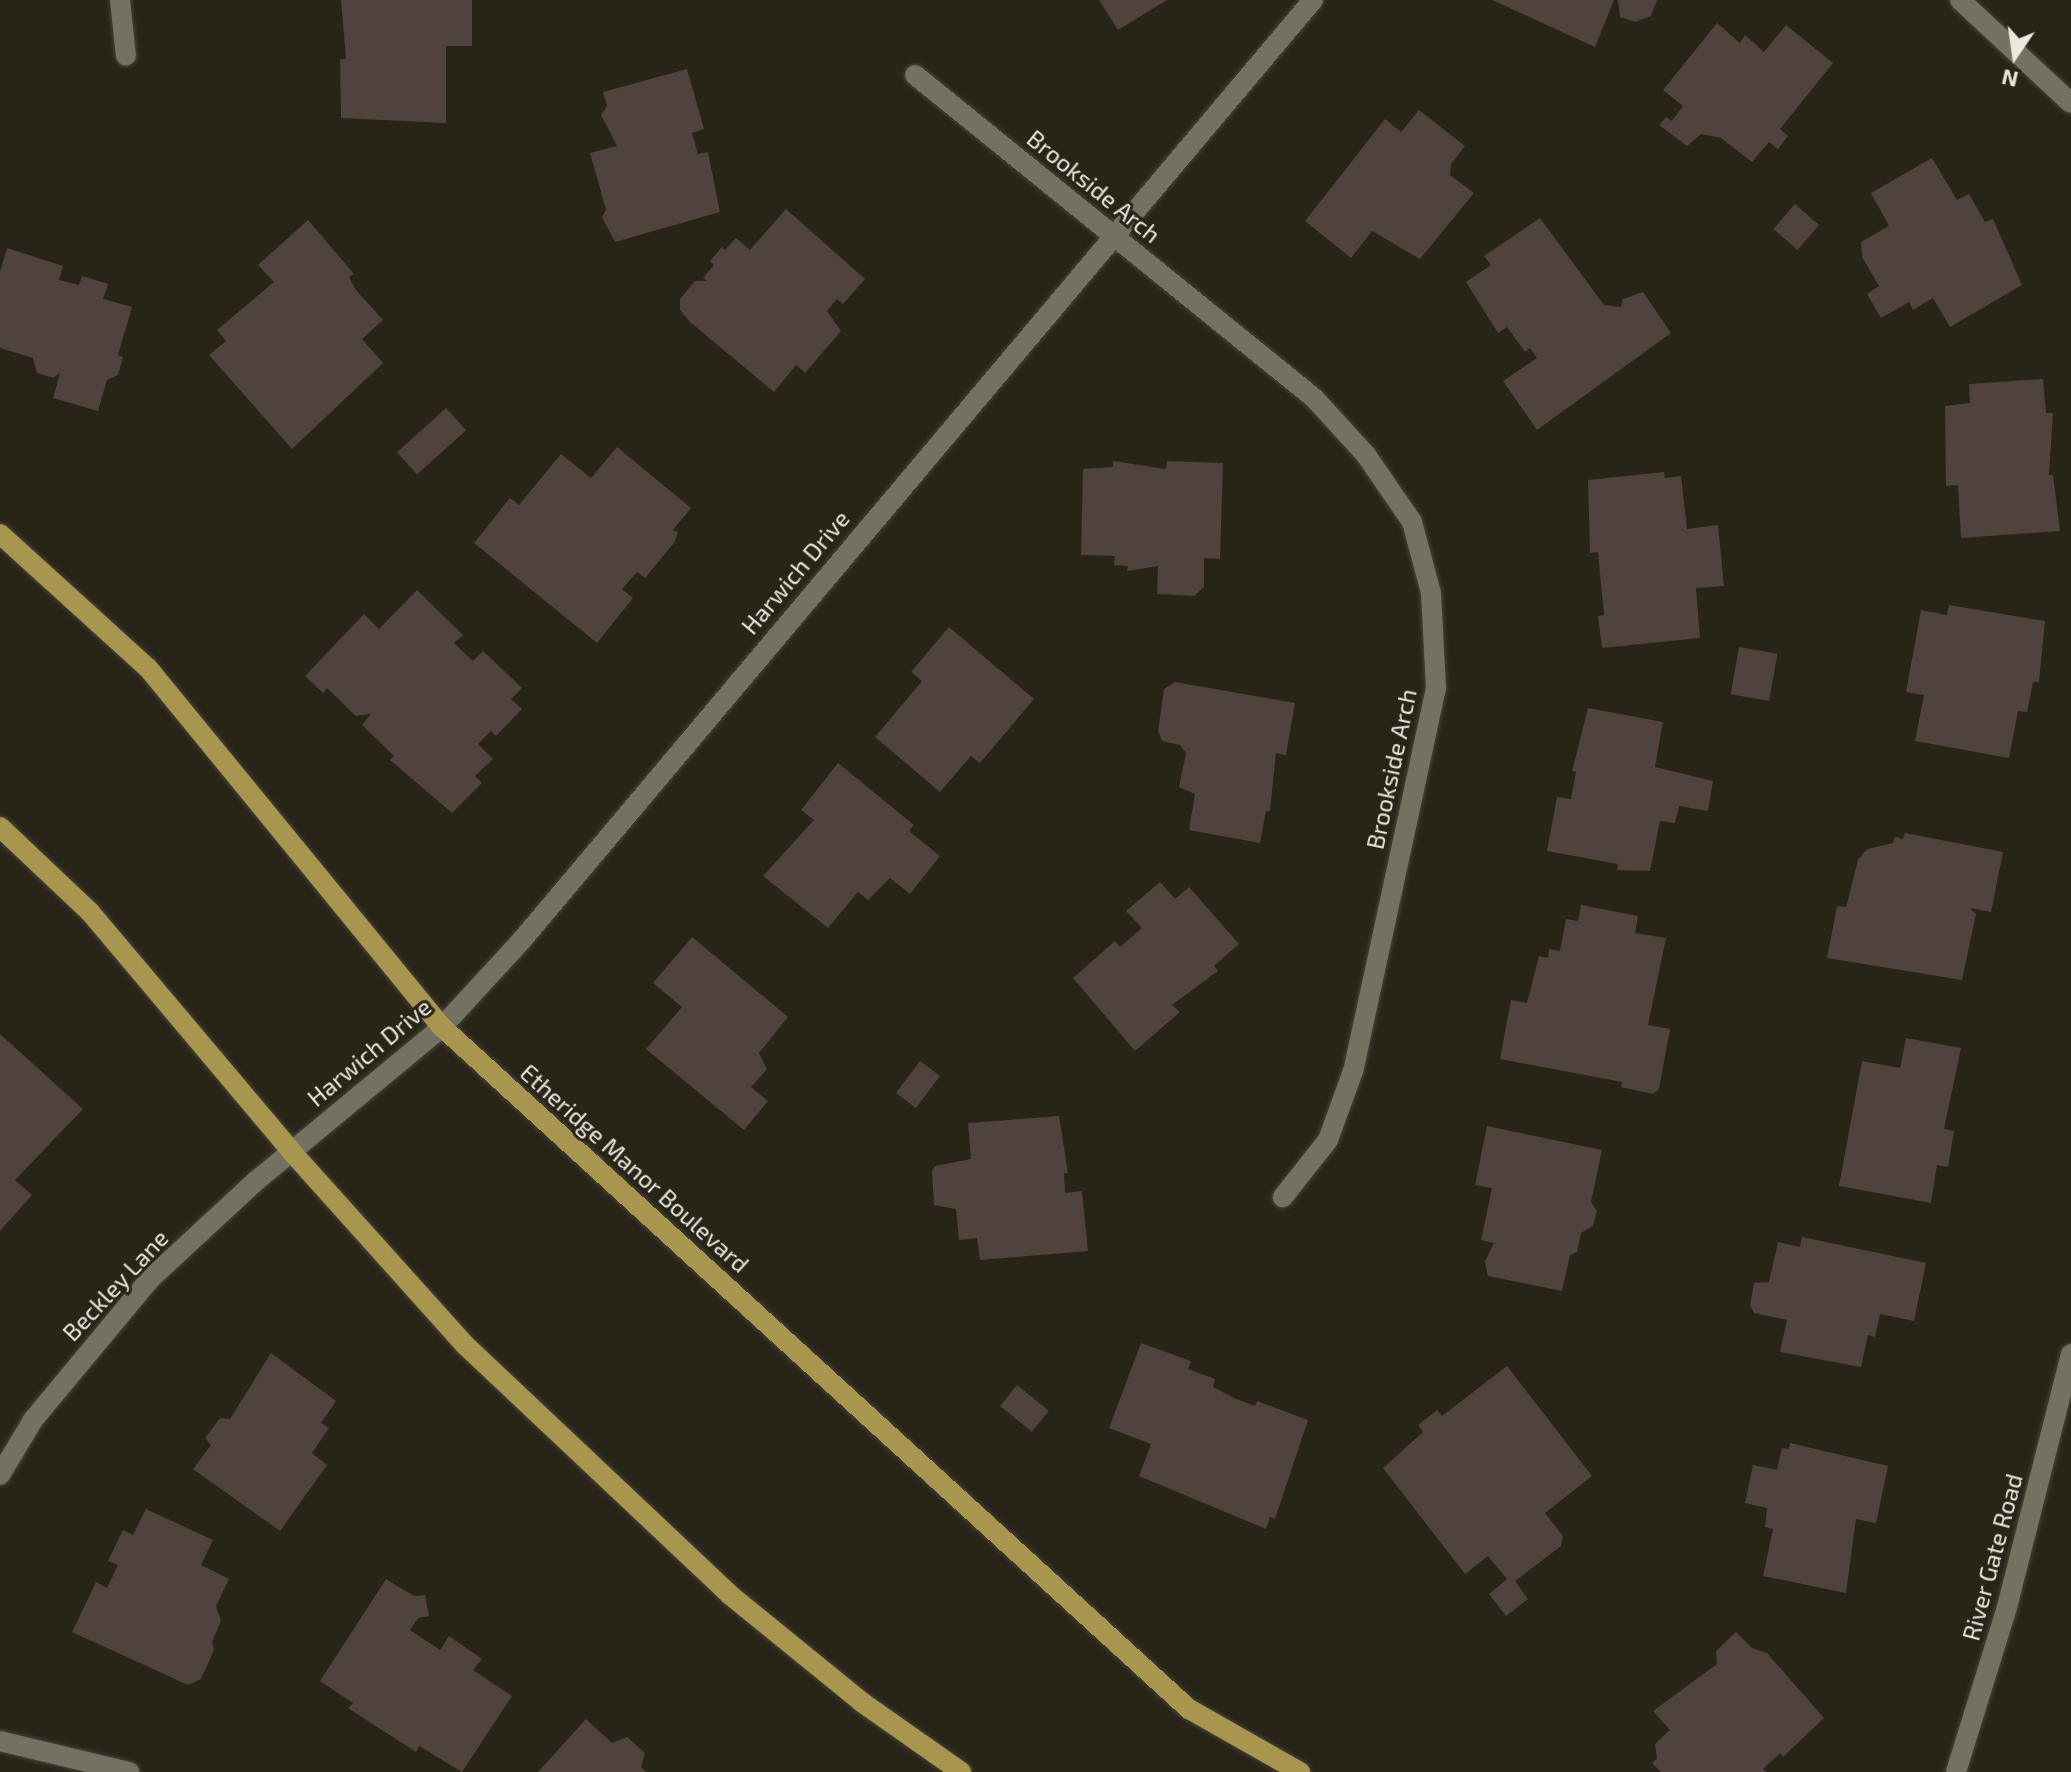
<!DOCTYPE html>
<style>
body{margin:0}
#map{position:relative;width:2071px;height:1772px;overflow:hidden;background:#282418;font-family:"Exo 2",sans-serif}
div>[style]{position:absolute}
.building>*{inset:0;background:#50423c;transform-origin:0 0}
.roads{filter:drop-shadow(0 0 2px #454239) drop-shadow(0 0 2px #454239)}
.minor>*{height:20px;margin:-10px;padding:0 10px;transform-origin:10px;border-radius:10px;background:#757162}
.major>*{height:20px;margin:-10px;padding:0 10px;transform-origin:10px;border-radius:10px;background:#a9964e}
span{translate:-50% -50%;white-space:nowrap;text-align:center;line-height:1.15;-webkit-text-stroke:6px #282418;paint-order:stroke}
.street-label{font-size:24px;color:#eae8e0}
.north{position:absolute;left:1975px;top:16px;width:80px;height:80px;-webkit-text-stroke:6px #282418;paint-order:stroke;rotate:193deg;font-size:22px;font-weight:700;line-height:32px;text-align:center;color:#eae8e0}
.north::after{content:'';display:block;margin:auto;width:28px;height:36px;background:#eae8e0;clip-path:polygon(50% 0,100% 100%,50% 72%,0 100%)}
</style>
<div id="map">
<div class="building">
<i style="clip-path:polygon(341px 0,472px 0,472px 46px,446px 46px,446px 123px,341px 118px,340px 59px,346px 59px)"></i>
<i style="clip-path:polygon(1099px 0,1167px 0,1118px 30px)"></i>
<i style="clip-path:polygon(1492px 0,1614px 0,1595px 47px)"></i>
<i style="clip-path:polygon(1618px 0,1657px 0,1651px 16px,1635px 22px,1620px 17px)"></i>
<i style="clip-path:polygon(1717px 23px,1740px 43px,1745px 35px,1764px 52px,1786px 25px,1833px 63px,1780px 129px,1788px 136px,1778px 149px,1769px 142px,1752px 162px,1721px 138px,1701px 134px,1687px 146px,1659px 125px,1666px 117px,1672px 121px,1683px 106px,1663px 90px)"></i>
<i style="clip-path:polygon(687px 69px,704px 129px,692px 133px,698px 154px,708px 152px,720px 212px,615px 242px,602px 217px,606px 210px,590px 153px,617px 146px,601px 115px,607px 106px,603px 92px)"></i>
<i style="clip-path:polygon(1419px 110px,1465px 146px,1451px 164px,1450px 175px,1474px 193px,1420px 259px,1372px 231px,1351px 258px,1305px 221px,1385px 119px,1401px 132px)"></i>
<i style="clip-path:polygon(1932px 158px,1957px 200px,1969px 194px,1985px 222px,1993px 219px,2022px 285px,1950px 327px,1933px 298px,1913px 310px,1909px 302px,1881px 318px,1867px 294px,1879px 286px,1862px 257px,1861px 242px,1889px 226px,1871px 193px)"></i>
<i style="left:1795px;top:204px;width:32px;height:33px;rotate:41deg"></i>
<i style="clip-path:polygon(786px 209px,865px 279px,843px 304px,837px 299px,827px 311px,841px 331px,805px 373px,796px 365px,774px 392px,690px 322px,680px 310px,680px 299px,695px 281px,707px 281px,703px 278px,714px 265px,710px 261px,722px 247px,725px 250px,736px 238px,750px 250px)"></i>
<i style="clip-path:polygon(1540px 218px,1604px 305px,1621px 307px,1623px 299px,1643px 292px,1671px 333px,1537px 430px,1503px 381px,1537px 358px,1530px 348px,1525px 352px,1507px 327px,1498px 333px,1466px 282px,1491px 265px,1484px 256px)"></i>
<i style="clip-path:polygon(308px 220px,354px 274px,349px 277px,356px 290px,383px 320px,362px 339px,383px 363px,292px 449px,209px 355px,226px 341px,217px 330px,274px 282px,258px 265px)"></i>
<i style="clip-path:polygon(7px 248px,63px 266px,59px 280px,79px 285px,82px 276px,108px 284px,103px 299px,132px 307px,118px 355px,123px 357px,118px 375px,107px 380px,98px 411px,53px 398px,60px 373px,53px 378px,37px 373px,33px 358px,0 348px,0 272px)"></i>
<i style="clip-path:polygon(2043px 379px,2046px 413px,2053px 413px,2049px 475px,2053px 475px,2060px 531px,1961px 538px,1958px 485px,1946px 486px,1945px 406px,1970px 403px,1969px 384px)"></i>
<i style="left:446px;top:408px;width:30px;height:66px;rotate:48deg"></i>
<i style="clip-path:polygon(617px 447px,691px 508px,673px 530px,678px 532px,674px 543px,645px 578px,637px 572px,622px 589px,633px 598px,597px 643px,474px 543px,510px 498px,519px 505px,561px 454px,591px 478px)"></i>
<i style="clip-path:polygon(1113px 461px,1166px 469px,1167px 461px,1223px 463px,1220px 559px,1204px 558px,1204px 587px,1194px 596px,1157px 594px,1158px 566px,1127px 571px,1128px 566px,1114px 565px,1115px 556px,1081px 555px,1083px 469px,1113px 467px)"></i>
<i style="clip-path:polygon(1664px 472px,1665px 478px,1681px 476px,1687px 529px,1718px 525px,1724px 586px,1696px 588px,1700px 638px,1602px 648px,1598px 616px,1604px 615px,1598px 552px,1590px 553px,1588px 480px)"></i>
<i style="clip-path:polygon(417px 590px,463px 635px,454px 643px,473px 661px,483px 651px,522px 688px,511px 699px,522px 709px,496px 736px,491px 731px,478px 744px,493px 759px,475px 776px,482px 783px,452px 813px,390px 760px,394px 756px,362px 725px,371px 714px,356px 716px,327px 688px,323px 693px,305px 676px,364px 614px,379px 629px)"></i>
<i style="clip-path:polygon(1949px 605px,2045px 621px,2039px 682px,2033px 682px,2027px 712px,2018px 711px,2009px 758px,1915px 741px,1924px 695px,1906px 692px,1921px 610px,1947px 615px)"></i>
<i style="clip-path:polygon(949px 627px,1034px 699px,980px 763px,971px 756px,940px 792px,875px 737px,922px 681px,911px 672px)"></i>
<i style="left:1739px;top:647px;width:39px;height:48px;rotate:10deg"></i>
<i style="clip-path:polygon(1175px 682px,1295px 703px,1286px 755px,1276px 753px,1270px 811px,1266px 811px,1260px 843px,1189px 830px,1195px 794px,1179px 787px,1186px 753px,1180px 745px,1162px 741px,1158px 731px,1164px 689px)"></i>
<i style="clip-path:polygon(1588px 708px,1663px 722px,1655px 767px,1713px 781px,1708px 811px,1679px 806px,1675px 823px,1660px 821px,1650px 871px,1617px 870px,1618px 864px,1547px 851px,1557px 797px,1571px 799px,1576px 772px,1572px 771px)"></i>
<i style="clip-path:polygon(838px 763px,914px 825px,909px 831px,940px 856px,910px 894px,890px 878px,868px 900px,858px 892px,828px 928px,763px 876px,814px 820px,801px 810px)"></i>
<i style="clip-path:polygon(1905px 833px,2003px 852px,1991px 912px,1970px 908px,1976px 914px,1962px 980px,1827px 958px,1837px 906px,1846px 907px,1858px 860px,1867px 849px,1893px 843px,1895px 837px,1903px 839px)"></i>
<i style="clip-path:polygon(1160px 882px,1175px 899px,1189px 887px,1239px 944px,1214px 966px,1218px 971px,1172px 1005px,1180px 1012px,1135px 1051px,1073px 978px,1115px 941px,1120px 947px,1142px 928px,1126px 911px)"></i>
<i style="clip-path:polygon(1581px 905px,1638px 916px,1635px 933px,1666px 938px,1648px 1025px,1670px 1029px,1659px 1089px,1653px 1094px,1621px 1087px,1622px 1082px,1500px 1059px,1511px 1000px,1527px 1003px,1539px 956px,1548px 958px,1549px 949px,1560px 951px,1566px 919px,1578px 921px)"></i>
<i style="clip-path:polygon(692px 937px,788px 1017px,759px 1053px,767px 1069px,751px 1087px,768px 1101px,744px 1130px,646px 1049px,682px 1007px,653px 983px)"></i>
<i style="clip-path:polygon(0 1034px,83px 1109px,15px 1180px,32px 1195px,0 1231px)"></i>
<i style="clip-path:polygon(1906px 1038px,1961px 1048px,1944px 1129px,1954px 1131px,1948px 1167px,1937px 1165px,1931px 1203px,1839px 1186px,1862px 1061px,1900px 1068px)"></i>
<i style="left:920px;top:1061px;width:25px;height:40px;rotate:37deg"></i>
<i style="clip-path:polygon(1059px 1116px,1068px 1173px,1064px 1173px,1065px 1193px,1082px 1191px,1088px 1251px,980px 1260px,977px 1238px,959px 1240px,956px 1209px,934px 1205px,932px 1171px,935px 1166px,971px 1159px,968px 1123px)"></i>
<i style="clip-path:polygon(1487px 1126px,1602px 1150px,1591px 1202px,1597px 1211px,1593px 1226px,1581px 1233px,1577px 1252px,1570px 1255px,1562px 1291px,1488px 1276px,1485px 1261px,1494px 1243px,1481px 1240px,1492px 1188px,1475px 1185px)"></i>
<i style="clip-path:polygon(1802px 1237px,1926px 1263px,1914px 1321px,1880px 1314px,1875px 1337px,1868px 1335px,1861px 1367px,1780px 1352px,1787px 1320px,1754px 1313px,1750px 1305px,1754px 1283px,1769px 1282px,1778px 1242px,1800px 1247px)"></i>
<i style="clip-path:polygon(1141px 1343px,1191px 1361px,1188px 1369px,1215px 1379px,1213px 1387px,1236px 1399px,1255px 1406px,1257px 1401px,1308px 1420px,1275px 1519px,1270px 1517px,1266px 1529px,1139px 1476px,1151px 1444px,1109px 1428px)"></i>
<i style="clip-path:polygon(271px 1353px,336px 1401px,321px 1423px,329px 1428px,312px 1453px,327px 1465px,280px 1531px,193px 1469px,211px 1445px,205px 1438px,220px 1418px,230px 1419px)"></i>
<i style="clip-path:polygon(1507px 1366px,1592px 1476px,1545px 1513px,1563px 1536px,1561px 1546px,1515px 1581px,1528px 1599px,1506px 1616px,1489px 1594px,1507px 1579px,1488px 1556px,1465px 1574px,1383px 1468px,1423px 1432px,1418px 1425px,1437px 1410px,1442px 1416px)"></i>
<i style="left:1017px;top:1385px;width:41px;height:27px;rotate:39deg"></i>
<i style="clip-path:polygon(1790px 1443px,1888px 1466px,1876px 1523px,1856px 1519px,1846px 1593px,1763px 1576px,1773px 1529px,1765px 1527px,1767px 1508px,1745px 1503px,1753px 1465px,1777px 1470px,1782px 1448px,1789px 1449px)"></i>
<i style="clip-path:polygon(146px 1509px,213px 1540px,201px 1565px,229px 1579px,216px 1606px,221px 1621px,212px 1642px,214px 1650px,201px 1679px,188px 1685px,72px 1632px,96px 1582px,107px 1588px,118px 1565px,108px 1561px,123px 1530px,133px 1535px)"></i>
<i style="clip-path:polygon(386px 1579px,414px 1596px,425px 1595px,429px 1616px,418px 1618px,410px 1630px,440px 1650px,449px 1636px,482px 1659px,473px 1670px,512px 1696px,462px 1772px,419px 1746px,416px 1752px,348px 1708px,353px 1703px,320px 1681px)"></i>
<i style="clip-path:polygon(1736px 1632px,1752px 1648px,1767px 1653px,1824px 1718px,1783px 1757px,1780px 1753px,1763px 1769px,1767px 1772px,1661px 1772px,1652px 1763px,1657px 1759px,1655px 1744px,1670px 1730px,1653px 1711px,1717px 1664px,1716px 1651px)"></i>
<i style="clip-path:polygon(586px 1719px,612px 1743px,627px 1737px,645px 1753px,641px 1767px,646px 1772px,538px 1772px)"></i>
</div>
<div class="roads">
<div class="minor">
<i style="left:120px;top:0;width:56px;rotate:83.9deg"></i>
<i style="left:1960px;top:0;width:151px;rotate:42.9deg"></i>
<i style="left:915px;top:75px;width:513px;rotate:38.99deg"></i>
<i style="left:1314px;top:398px;width:77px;rotate:47.6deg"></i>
<i style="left:1366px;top:455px;width:81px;rotate:55.5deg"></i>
<i style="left:1412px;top:522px;width:73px;rotate:75deg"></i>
<i style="left:1431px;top:593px;width:95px;rotate:87deg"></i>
<i style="left:1436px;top:688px;width:392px;rotate:102.2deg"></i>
<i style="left:1353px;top:1071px;width:73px;rotate:109.9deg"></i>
<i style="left:1328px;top:1140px;width:73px;rotate:128.3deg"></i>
<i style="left:0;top:1475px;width:64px;rotate:-59deg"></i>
<i style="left:33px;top:1420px;width:183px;rotate:-50.3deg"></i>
<i style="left:150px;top:1279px;width:144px;rotate:-42.8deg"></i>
<i style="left:256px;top:1181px;width:241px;rotate:-39.6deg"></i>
<i style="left:442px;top:1027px;width:118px;rotate:-47.4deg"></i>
<i style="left:522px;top:940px;width:1229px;rotate:-49.92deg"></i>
<i style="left:0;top:1741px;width:133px;rotate:13.5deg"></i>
<i style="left:1956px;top:1772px;width:173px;rotate:-72.8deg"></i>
<i style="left:2007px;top:1607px;width:261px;rotate:-75.8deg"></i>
</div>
<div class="major">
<i style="left:0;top:534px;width:200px;rotate:42.2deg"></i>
<i style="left:148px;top:668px;width:464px;rotate:50.7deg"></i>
<i style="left:442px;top:1027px;width:1012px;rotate:42.4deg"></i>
<i style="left:1189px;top:1709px;width:128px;rotate:29.6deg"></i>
<i style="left:0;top:827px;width:124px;rotate:43.4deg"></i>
<i style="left:90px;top:912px;width:312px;rotate:49.9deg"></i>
<i style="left:291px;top:1151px;width:259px;rotate:48.1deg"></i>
<i style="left:464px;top:1344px;width:364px;rotate:43.3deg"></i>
<i style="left:729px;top:1594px;width:173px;rotate:39.1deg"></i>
<i style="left:863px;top:1703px;width:120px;rotate:35.1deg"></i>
</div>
</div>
<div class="street-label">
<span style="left:1094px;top:186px;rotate:39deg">Brookside Arch</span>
<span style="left:795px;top:572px;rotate:-50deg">Harwich Drive</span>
<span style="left:1391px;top:769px;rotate:-78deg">Brookside Arch</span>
<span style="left:369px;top:1052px;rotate:-40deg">Harwich Drive</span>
<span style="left:635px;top:1168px;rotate:42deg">Etheridge Manor Boulevard</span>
<span style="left:115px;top:1285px;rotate:-47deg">Beckley Lane</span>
<span style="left:1992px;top:1557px;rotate:-75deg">River Gate Road</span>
</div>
<div class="north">N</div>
</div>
